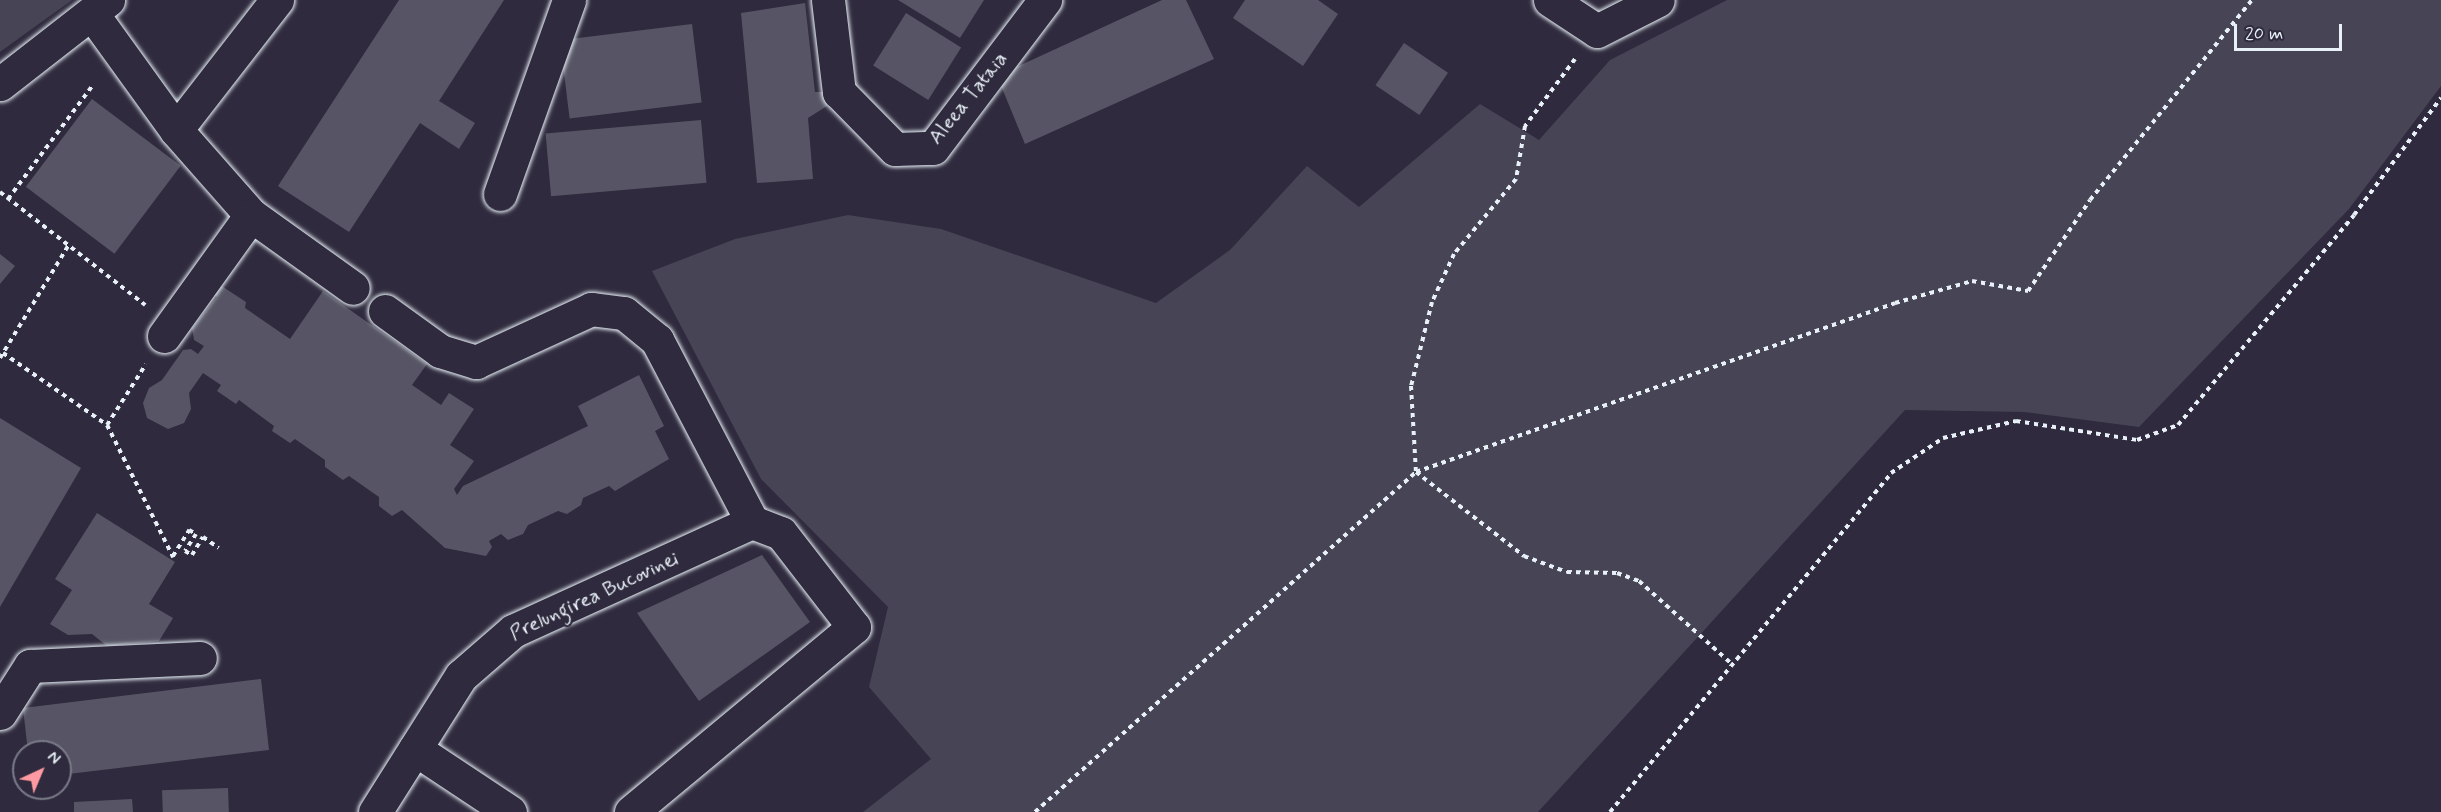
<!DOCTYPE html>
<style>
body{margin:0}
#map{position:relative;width:2441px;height:812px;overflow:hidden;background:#2f2a3d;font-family:Mynerve,sans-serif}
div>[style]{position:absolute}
.green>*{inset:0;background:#464455}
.building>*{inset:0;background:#575565;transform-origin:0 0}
.path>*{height:4px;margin-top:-2px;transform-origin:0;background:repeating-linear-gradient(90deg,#e8f1f8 0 4.5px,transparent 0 9px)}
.roads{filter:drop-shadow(0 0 2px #e8f1f8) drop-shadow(0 0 2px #e8f1f8)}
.minor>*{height:33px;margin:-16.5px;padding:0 16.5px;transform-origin:16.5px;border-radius:16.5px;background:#2f2a3d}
.major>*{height:33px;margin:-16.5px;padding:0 16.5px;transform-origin:16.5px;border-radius:16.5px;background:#2f2a3d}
span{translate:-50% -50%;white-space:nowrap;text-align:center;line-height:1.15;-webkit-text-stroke:4.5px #2f2a3d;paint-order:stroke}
.street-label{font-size:21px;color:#e8f1f8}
.north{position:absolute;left:12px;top:740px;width:60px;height:60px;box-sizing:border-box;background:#2f2a3d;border:2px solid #797a88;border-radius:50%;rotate:44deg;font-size:16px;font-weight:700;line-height:24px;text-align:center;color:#e8f1f8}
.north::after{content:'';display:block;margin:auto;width:21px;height:27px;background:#ff9aa2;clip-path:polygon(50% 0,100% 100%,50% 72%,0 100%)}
.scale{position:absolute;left:2234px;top:24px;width:108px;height:27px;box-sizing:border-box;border:3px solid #e8f1f8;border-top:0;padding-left:8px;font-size:18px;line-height:21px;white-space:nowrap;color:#e8f1f8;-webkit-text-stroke:4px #2f2a3d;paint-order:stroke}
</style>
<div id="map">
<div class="green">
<i style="clip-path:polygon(0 0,72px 0,0 52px)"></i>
<i style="clip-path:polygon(1727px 0,2441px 0,2441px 86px,2349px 209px,2139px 427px,2024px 412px,1905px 410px,1538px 812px,863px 812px,931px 759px,869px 687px,888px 607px,761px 479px,652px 271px,735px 239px,848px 215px,941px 229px,1156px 303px,1230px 250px,1307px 166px,1359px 207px,1480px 104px,1539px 140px,1610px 60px)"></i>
</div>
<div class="building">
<i style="clip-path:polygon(399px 0,504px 0,439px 101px,475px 123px,459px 149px,420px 123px,349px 232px,278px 186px)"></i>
<i style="clip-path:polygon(898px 0,984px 0,960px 38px)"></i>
<i style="clip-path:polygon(1162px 0,1186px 0,1214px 59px,1025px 144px,997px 76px)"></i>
<i style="clip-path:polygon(1245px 0,1318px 0,1338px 14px,1303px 66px,1233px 18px)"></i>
<i style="clip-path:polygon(805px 3px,815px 92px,827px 92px,827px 106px,808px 118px,813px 179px,757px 183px,741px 13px)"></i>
<i style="left:906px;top:13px;width:65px;height:62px;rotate:32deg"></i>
<i style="left:692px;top:24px;width:79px;height:133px;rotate:83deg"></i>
<i style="left:1404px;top:43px;width:53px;height:51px;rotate:34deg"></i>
<i style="left:92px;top:99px;width:111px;height:110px;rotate:37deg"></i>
<i style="left:701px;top:120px;width:63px;height:156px;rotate:85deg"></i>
<i style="clip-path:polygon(0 254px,15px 266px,0 284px)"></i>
<i style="clip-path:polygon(220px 285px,246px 302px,245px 308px,290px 339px,323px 291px,427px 364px,412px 385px,441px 405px,449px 393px,474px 409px,450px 445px,474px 461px,454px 489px,457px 495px,463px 486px,588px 426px,578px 406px,639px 375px,664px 426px,655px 431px,669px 459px,615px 491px,609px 486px,583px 498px,581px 505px,567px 514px,558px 511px,528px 525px,523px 534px,508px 540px,501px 534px,489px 541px,492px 547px,486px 556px,445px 548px,402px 510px,392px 516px,379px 506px,379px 497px,349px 476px,343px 480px,325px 467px,325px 460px,295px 439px,290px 443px,272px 431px,274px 426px,239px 400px,236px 404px,217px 391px,221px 385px,203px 373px,189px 393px,191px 409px,184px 423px,168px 429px,147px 418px,143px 403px,149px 388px,162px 380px,183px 350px,191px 349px,198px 354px,204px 346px,194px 340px,192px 328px,217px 297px,213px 294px)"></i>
<i style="clip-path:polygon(0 418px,81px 468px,0 607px)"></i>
<i style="clip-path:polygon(97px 513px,175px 562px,149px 604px,173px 618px,159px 641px,107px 646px,92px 634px,68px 635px,50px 624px,72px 590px,55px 579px)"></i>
<i style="clip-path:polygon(762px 555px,810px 622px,699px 701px,637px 613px)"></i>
<i style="clip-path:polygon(261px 679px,269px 750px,60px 775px,60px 752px,28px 752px,23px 708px)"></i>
<i style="left:228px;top:788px;width:24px;height:66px;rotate:88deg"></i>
<i style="clip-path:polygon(132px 799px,133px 812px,74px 812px,74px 802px)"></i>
</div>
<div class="path">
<i style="left:1575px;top:59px;width:84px;rotate:126.7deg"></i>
<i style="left:1525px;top:126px;width:54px;rotate:99.6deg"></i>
<i style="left:1516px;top:179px;width:97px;rotate:129.6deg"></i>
<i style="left:1454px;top:254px;width:53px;rotate:114.6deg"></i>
<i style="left:1432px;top:302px;width:87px;rotate:104deg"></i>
<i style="left:1411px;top:386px;width:86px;rotate:86.7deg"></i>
<i style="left:1416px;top:472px;width:137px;rotate:37.9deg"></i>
<i style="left:1524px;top:556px;width:46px;rotate:20.4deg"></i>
<i style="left:1567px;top:572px;width:50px;rotate:1.1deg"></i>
<i style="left:1617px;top:573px;width:23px;rotate:20deg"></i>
<i style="left:1639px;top:581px;width:126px;rotate:41.8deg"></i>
<i style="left:0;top:192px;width:184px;rotate:37.9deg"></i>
<i style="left:8px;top:199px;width:142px;rotate:-53.3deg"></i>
<i style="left:3px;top:353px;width:126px;rotate:34.7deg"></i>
<i style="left:107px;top:425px;width:72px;rotate:-57.4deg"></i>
<i style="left:0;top:358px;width:131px;rotate:-58.7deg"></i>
<i style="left:107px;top:425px;width:148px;rotate:63.4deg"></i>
<i style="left:173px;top:556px;width:31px;rotate:-58deg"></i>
<i style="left:189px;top:530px;width:8px;rotate:30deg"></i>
<i style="left:196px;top:534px;width:20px;rotate:123deg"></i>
<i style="left:185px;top:551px;width:8px;rotate:30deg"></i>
<i style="left:192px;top:555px;width:21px;rotate:-59deg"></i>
<i style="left:203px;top:537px;width:19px;rotate:35deg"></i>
<i style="left:1035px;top:812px;width:511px;rotate:-41.75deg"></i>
<i style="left:1416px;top:472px;width:508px;rotate:-19.43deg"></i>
<i style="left:1895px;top:303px;width:80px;rotate:-15.9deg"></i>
<i style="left:1972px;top:281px;width:57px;rotate:10.1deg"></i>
<i style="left:2028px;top:291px;width:110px;rotate:-55.7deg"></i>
<i style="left:2090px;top:200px;width:257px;rotate:-51deg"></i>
<i style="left:1610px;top:812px;width:440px;rotate:-50.3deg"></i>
<i style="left:1891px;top:473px;width:63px;rotate:-33.9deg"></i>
<i style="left:1943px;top:438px;width:75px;rotate:-13.1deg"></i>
<i style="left:2016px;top:421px;width:122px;rotate:8.9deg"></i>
<i style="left:2137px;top:440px;width:44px;rotate:-20.1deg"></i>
<i style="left:2178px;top:425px;width:274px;rotate:-50deg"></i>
<i style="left:2354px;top:215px;width:146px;rotate:-53.4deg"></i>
</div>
<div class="roads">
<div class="minor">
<i style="left:828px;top:0;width:93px;rotate:83.2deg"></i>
<i style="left:839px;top:92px;width:80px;rotate:45.5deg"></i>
<i style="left:895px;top:149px;width:38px;rotate:-2deg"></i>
<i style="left:933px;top:148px;width:186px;rotate:-52.9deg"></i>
<i style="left:1550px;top:0;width:56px;rotate:33.4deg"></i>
<i style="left:1597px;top:31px;width:68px;rotate:-26.9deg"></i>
<i style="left:93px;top:15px;width:142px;rotate:54.2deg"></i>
<i style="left:176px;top:130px;width:165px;rotate:-52.2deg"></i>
<i style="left:176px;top:130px;width:113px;rotate:48.6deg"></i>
<i style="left:251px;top:215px;width:125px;rotate:35.6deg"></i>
<i style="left:500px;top:194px;width:206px;rotate:-70.4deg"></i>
<i style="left:385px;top:311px;width:68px;rotate:36deg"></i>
<i style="left:440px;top:351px;width:38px;rotate:17deg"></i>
<i style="left:476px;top:362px;width:127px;rotate:-24.7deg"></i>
<i style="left:591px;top:309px;width:33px;rotate:7deg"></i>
<i style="left:624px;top:313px;width:43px;rotate:39.3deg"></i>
<i style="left:657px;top:340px;width:205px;rotate:62.4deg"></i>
<i style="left:752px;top:522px;width:31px;rotate:21deg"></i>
<i style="left:781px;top:533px;width:119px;rotate:52.2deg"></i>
<i style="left:854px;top:627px;width:290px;rotate:140.3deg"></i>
<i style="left:164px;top:336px;width:149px;rotate:-54.3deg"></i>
<i style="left:0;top:713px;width:56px;rotate:-57.4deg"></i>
<i style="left:30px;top:666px;width:170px;rotate:-2.7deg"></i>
<i style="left:415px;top:749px;width:114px;rotate:33.6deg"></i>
<i style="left:375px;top:812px;width:161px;rotate:-57.7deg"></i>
<i style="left:461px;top:676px;width:69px;rotate:-40.9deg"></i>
<i style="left:513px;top:631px;width:263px;rotate:-24.5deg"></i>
</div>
<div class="major">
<i style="left:0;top:84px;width:137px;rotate:-37.9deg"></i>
</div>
</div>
<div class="street-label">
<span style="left:968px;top:98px;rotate:-51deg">Aleea Tataia</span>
<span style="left:594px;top:596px;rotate:-25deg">Prelungirea Bucovinei</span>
</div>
<div class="north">N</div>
<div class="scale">20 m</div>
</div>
